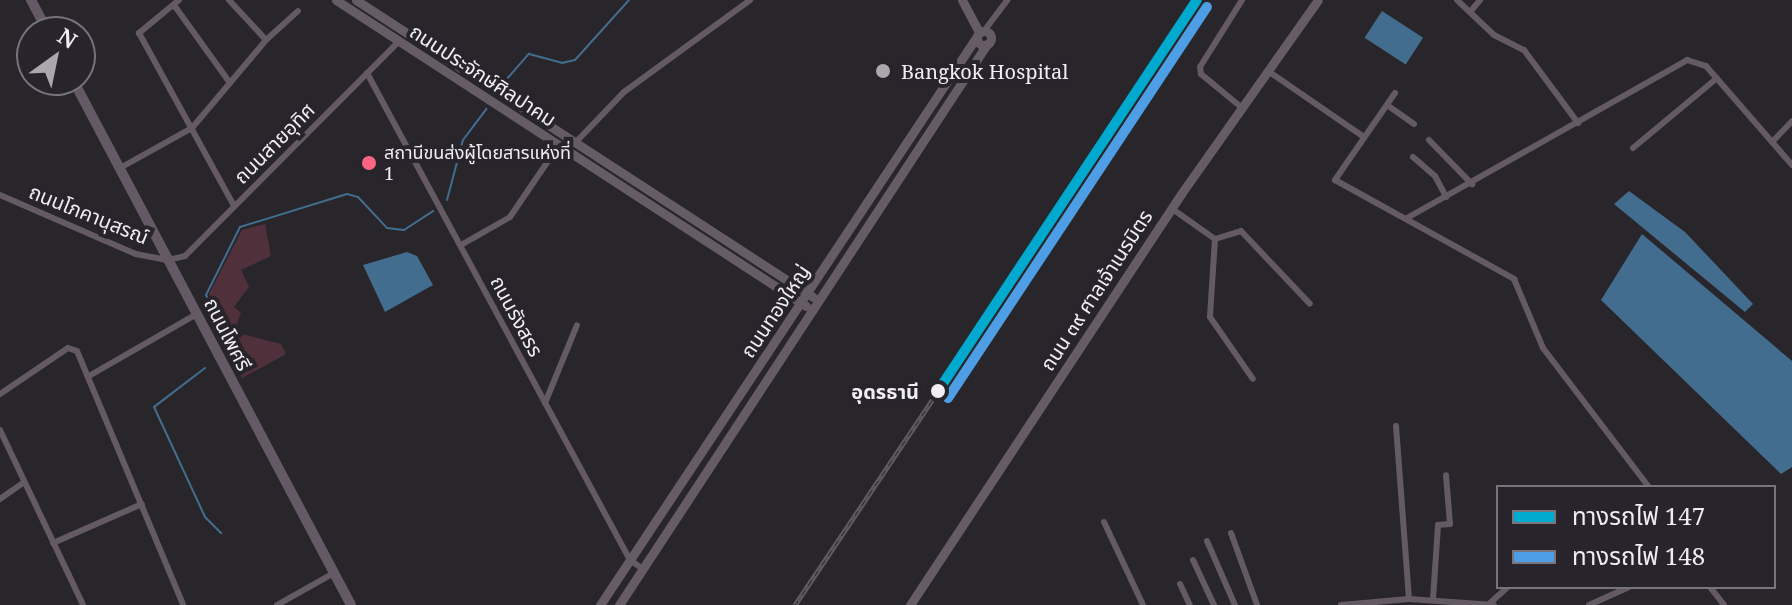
<!DOCTYPE html>
<meta charset="utf-8">
<style>
body{margin:0}
#map{position:relative;width:1792px;height:605px;overflow:hidden;background:#28262a;font-family:"Noto Serif","Noto Sans Thai",serif}
div>[style]{position:absolute}
.green>*{inset:0;background:#4f303b}
.water>*{inset:0;background:#436d8f;transform-origin:0 0}
.stream>*{height:2px;margin:-1px;padding:0 1px;transform-origin:1px;border-radius:1px;background:#436d8f}
.street>*{height:6px;margin:-3px;padding:0 3px;transform-origin:3px;border-radius:3px;background:#645a64}
.secondary>*{height:9px;margin:-4.5px;padding:0 4.5px;transform-origin:4.5px;border-radius:4.5px;background:#665c66}
.secondary>.ring{margin:-4.5px;padding:0;box-sizing:content-box;background:none;border:9px solid #665c66;border-radius:50%}
.primary>*{height:10px;margin:-5px;padding:0 5px;transform-origin:5px;border-radius:5px;background:#645a66}
.rail>*{height:5px;margin-top:-2.5px;transform-origin:0;background:repeating-linear-gradient(90deg,#27252b 0 6px,#605b61 0 12px);box-sizing:border-box;border-block:2px solid #605b61}
.rail-1>*{height:10px;margin:-5px;padding:0 5px;transform-origin:5px;border-radius:5px;background:#00a9ce}
.rail-2>*{height:10px;margin:-5px;padding:0 5px;transform-origin:5px;border-radius:5px;background:#4d9ee5}
.dots>*{width:22px;height:22px;translate:-50% -50%;box-sizing:border-box;border:4px solid #27252b;border-radius:50%}
span{translate:-50% -50%;white-space:nowrap;text-align:center;line-height:1.15;-webkit-text-stroke:8px #27252b;paint-order:stroke}
.bus-label{font-size:18px;color:#f0eef3}
.left{translate:0 -50%;text-align:left}
.poi-label{font-size:20px;color:#f0eef3}
.street-label{font-size:20px;color:#f0eef3}
.stop-label{font-size:20px;color:#f0eef3;font-weight:700}
.right{translate:-100% -50%;text-align:right}
.legend{position:absolute;left:1496px;top:485px;width:280px;height:104px;box-sizing:border-box;background:#27252b;border:2px solid #77757b;margin:0;padding:10px 14px;list-style:none;font-size:24px;color:#f0eef3}
.legend li{display:flex;align-items:center;gap:16px;height:40px}
.legend b{width:40px;border:2px solid #77757b}
.north{position:absolute;left:16px;top:16px;width:80px;height:80px;box-sizing:border-box;background:#27252b;border:2px solid #77757b;border-radius:50%;rotate:33deg;font-size:22px;font-weight:700;line-height:32px;text-align:center;color:#f0eef3}
.north::after{content:'';display:block;margin:auto;width:28px;height:36px;background:#aaa8ad;clip-path:polygon(50% 0,100% 100%,50% 72%,0 100%)}
</style>
<div id="map">
<div class="green">
<i style="clip-path:polygon(265px 224px,271px 256px,241px 270px,249px 287px,234px 307px,241px 313px,237px 323px,242px 334px,281px 344px,286px 354px,242px 378px,229px 349px,233px 337px,209px 294px,242px 230px)"></i>
</div>
<div class="water">
<i style="left:1382px;top:11px;width:49px;height:32px;rotate:33deg"></i>
<i style="clip-path:polygon(1629px 191px,1685px 232px,1753px 304px,1745px 312px,1614px 204px)"></i>
<i style="clip-path:polygon(1642px 234px,1792px 361px,1792px 467px,1781px 474px,1601px 300px)"></i>
<i style="clip-path:polygon(407px 252px,417px 256px,433px 285px,385px 312px,363px 265px)"></i>
</div>
<div class="stream">
<i style="left:506px;top:80px;width:35px;rotate:-49deg"></i>
<i style="left:529px;top:54px;width:34px;rotate:15deg"></i>
<i style="left:562px;top:63px;width:13px;rotate:-13deg"></i>
<i style="left:575px;top:60px;width:81px;rotate:-48deg"></i>
<i style="left:447px;top:200px;width:62px;rotate:-75.1deg"></i>
<i style="left:463px;top:140px;width:39px;rotate:-53deg"></i>
<i style="left:225px;top:343px;width:6px;rotate:-59deg"></i>
<i style="left:228px;top:338px;width:48px;rotate:-117.1deg"></i>
<i style="left:206px;top:295px;width:76px;rotate:-63.4deg"></i>
<i style="left:240px;top:227px;width:112px;rotate:-17.1deg"></i>
<i style="left:347px;top:194px;width:11px;rotate:15deg"></i>
<i style="left:358px;top:197px;width:42px;rotate:46.9deg"></i>
<i style="left:387px;top:228px;width:17px;rotate:7deg"></i>
<i style="left:404px;top:230px;width:35px;rotate:-33deg"></i>
<i style="left:205px;top:368px;width:64px;rotate:142.6deg"></i>
<i style="left:154px;top:407px;width:121px;rotate:65.1deg"></i>
<i style="left:205px;top:517px;width:23px;rotate:45deg"></i>
</div>
<div class="street">
<i style="left:179px;top:0;width:52px;rotate:140.5deg"></i>
<i style="left:139px;top:33px;width:197px;rotate:61.2deg"></i>
<i style="left:229px;top:0;width:54px;rotate:47.2deg"></i>
<i style="left:266px;top:40px;width:43px;rotate:-42.2deg"></i>
<i style="left:1457px;top:0;width:51px;rotate:43.4deg"></i>
<i style="left:1494px;top:35px;width:34px;rotate:27deg"></i>
<i style="left:1524px;top:50px;width:91px;rotate:53.5deg"></i>
<i style="left:174px;top:5px;width:96px;rotate:54.3deg"></i>
<i style="left:1470px;top:12px;width:16px;rotate:-50deg"></i>
<i style="left:984px;top:31px;width:39px;rotate:-53deg"></i>
<i style="left:1268px;top:71px;width:116px;rotate:34.5deg"></i>
<i style="left:367px;top:73px;width:553px;rotate:61.63deg"></i>
<i style="left:630px;top:560px;width:16px;rotate:35deg"></i>
<i style="left:1395px;top:93px;width:106px;rotate:124.6deg"></i>
<i style="left:1335px;top:180px;width:205px;rotate:28.9deg"></i>
<i style="left:1514px;top:279px;width:75px;rotate:67.2deg"></i>
<i style="left:1543px;top:348px;width:175px;rotate:52.7deg"></i>
<i style="left:1387px;top:105px;width:33px;rotate:35deg"></i>
<i style="left:1241px;top:107px;width:52px;rotate:-140.5deg"></i>
<i style="left:1201px;top:74px;width:7px;rotate:-98deg"></i>
<i style="left:1200px;top:67px;width:79px;rotate:-57.9deg"></i>
<i style="left:1429px;top:140px;width:62px;rotate:45.7deg"></i>
<i style="left:577px;top:141px;width:68px;rotate:-46.2deg"></i>
<i style="left:624px;top:92px;width:156px;rotate:-36.1deg"></i>
<i style="left:1772px;top:142px;width:29px;rotate:-46deg"></i>
<i style="left:1633px;top:148px;width:109px;rotate:-39.8deg"></i>
<i style="left:1413px;top:157px;width:29px;rotate:41deg"></i>
<i style="left:1435px;top:176px;width:24px;rotate:62deg"></i>
<i style="left:120px;top:168px;width:82px;rotate:-29.1deg"></i>
<i style="left:192px;top:128px;width:115px;rotate:-49.9deg"></i>
<i style="left:0;top:195px;width:148px;rotate:23.5deg"></i>
<i style="left:136px;top:254px;width:33px;rotate:11deg"></i>
<i style="left:168px;top:260px;width:17px;rotate:-13deg"></i>
<i style="left:185px;top:256px;width:302px;rotate:-45.1deg"></i>
<i style="left:1171px;top:208px;width:54px;rotate:35.2deg"></i>
<i style="left:1215px;top:239px;width:27px;rotate:-17deg"></i>
<i style="left:1241px;top:231px;width:100px;rotate:46.6deg"></i>
<i style="left:1407px;top:218px;width:322px;rotate:-29.4deg"></i>
<i style="left:1687px;top:60px;width:20px;rotate:18deg"></i>
<i style="left:1706px;top:66px;width:131px;rotate:49deg"></i>
<i style="left:1215px;top:239px;width:78px;rotate:93.7deg"></i>
<i style="left:1210px;top:317px;width:75px;rotate:55.3deg"></i>
<i style="left:461px;top:245px;width:56px;rotate:-29.7deg"></i>
<i style="left:510px;top:217px;width:87px;rotate:-55.8deg"></i>
<i style="left:89px;top:376px;width:125px;rotate:-29.9deg"></i>
<i style="left:0;top:394px;width:82px;rotate:-34.1deg"></i>
<i style="left:68px;top:348px;width:9px;rotate:18deg"></i>
<i style="left:77px;top:351px;width:275px;rotate:67.3deg"></i>
<i style="left:545px;top:403px;width:84px;rotate:-67.7deg"></i>
<i style="left:1396px;top:426px;width:173px;rotate:85.7deg"></i>
<i style="left:0;top:430px;width:194px;rotate:64.6deg"></i>
<i style="left:0;top:499px;width:29px;rotate:-35deg"></i>
<i style="left:1104px;top:522px;width:92px;rotate:64.8deg"></i>
<i style="left:1231px;top:533px;width:77px;rotate:70.1deg"></i>
<i style="left:1207px;top:541px;width:70px;rotate:66.4deg"></i>
<i style="left:53px;top:543px;width:97px;rotate:-23.7deg"></i>
<i style="left:1193px;top:560px;width:50px;rotate:65deg"></i>
<i style="left:1180px;top:584px;width:23px;rotate:65deg"></i>
<i style="left:1710px;top:587px;width:23px;rotate:52deg"></i>
<i style="left:1433px;top:599px;width:74px;rotate:-86.1deg"></i>
<i style="left:1438px;top:525px;width:12px;rotate:-5deg"></i>
<i style="left:1450px;top:524px;width:49px;rotate:-94.7deg"></i>
<i style="left:1490px;top:603px;width:24px;rotate:-42deg"></i>
<i style="left:277px;top:605px;width:65px;rotate:-29.3deg"></i>
<i style="left:1341px;top:605px;width:68px;rotate:-5deg"></i>
<i style="left:1409px;top:599px;width:85px;rotate:4deg"></i>
<i style="left:1589px;top:605px;width:44px;rotate:-24.2deg"></i>
</div>
<div class="secondary">
<i style="left:336px;top:0;width:561px;rotate:33.07deg"></i>
<i style="left:356px;top:0;width:545px;rotate:33.02deg"></i>
<i style="left:962px;top:0;width:36px;rotate:62deg"></i>
<i class="ring" style="left:977px;top:31px;width:5px;height:5px"></i>
<i style="left:600px;top:605px;width:683px;rotate:-56.47deg"></i>
<i style="left:619px;top:605px;width:671px;rotate:-56.74deg"></i>
<i style="left:910px;top:605px;width:492px;rotate:-56.6deg"></i>
<i style="left:1181px;top:194px;width:237px;rotate:-54.8deg"></i>
</div>
<div class="primary">
<i style="left:31px;top:0;width:36px;rotate:62deg"></i>
<i style="left:73px;top:80px;width:594px;rotate:62.1deg"></i>
</div>
<div class="rail">
<i style="left:795px;top:605px;width:257px;rotate:-56.2deg"></i>
</div>
<div class="rail-1">
<i style="left:938px;top:391px;width:469px;rotate:-56.5deg"></i>
</div>
<div class="rail-2">
<i style="left:948px;top:398px;width:469px;rotate:-56.5deg"></i>
</div>
<div class="dots">
<i style="left:883px;top:71px;background:#aaa8ad"></i>
<i style="left:369px;top:163px;background:#fa6682"></i>
<i style="left:938px;top:391px;background:#f0eef3"></i>
</div>
<div class="bus-label">
<span class="left" style="left:384px;top:163px">สถานีขนส่งผู้โดยสารแห่งที่<br>1</span>
</div>
<div class="poi-label">
<span class="left" style="left:901px;top:71px">Bangkok Hospital</span>
</div>
<div class="street-label">
<span style="left:483px;top:75px;rotate:33deg">ถนนประจักษ์ศิลปาคม</span>
<span style="left:274px;top:143px;rotate:-45deg">ถนนสายอุทิศ</span>
<span style="left:89px;top:214px;rotate:22deg">ถนนโภคานุสรณ์</span>
<span style="left:1096px;top:290px;rotate:-57deg">ถนน ๓๙ ศาลเจ้าเนรมิตร</span>
<span style="left:775px;top:311px;rotate:-56deg">ถนนทองใหญ่</span>
<span style="left:517px;top:316px;rotate:62deg">ถนนรังสรร</span>
<span style="left:228px;top:334px;rotate:63deg">ถนนโพศรี</span>
</div>
<div class="stop-label">
<span class="right" style="left:919px;top:391px">อุดรธานี</span>
</div>
<ul class="legend">
<li><b style="height:10px;background:#00a9ce"></b>ทางรถไฟ 147</li>
<li><b style="height:10px;background:#4d9ee5"></b>ทางรถไฟ 148</li>
</ul>
<div class="north">N</div>
</div>
